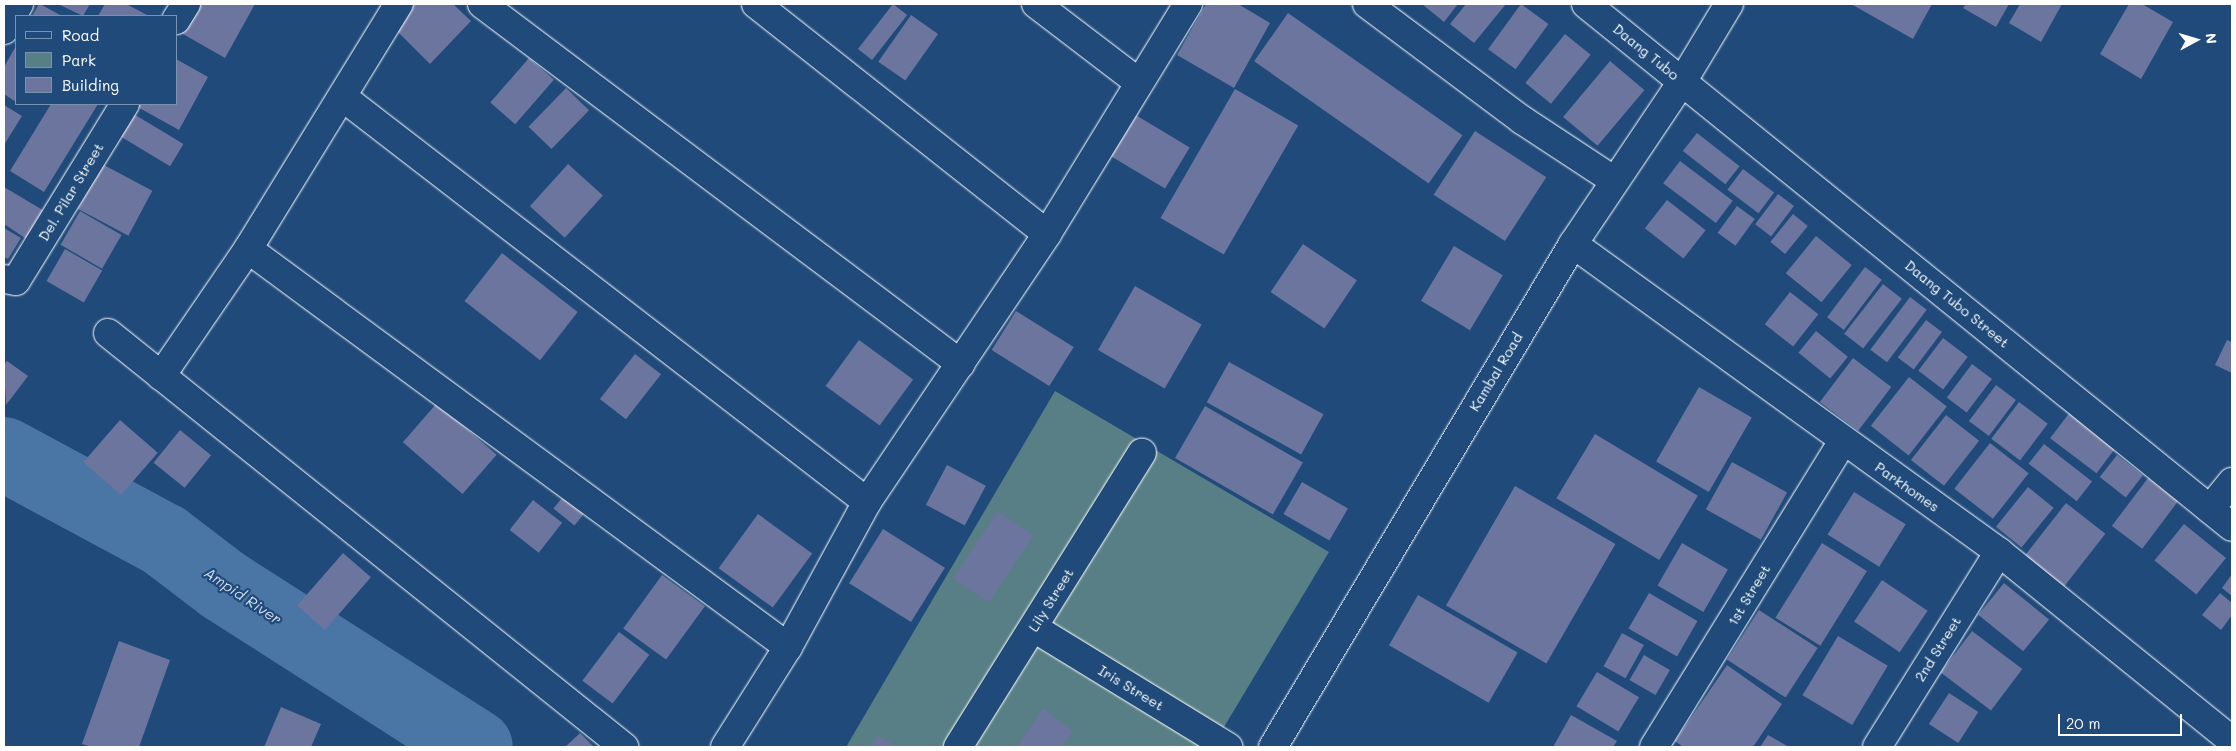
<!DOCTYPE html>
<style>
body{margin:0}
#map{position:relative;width:2236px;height:751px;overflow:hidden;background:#1f4a7a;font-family:Mali,sans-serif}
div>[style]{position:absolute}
.green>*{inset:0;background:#587f85}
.river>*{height:74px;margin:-37px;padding:0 37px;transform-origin:37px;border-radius:37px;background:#4976a4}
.building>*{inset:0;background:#6c759d;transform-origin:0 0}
.roads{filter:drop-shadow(0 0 1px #fff) drop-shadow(0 0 1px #fff)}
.street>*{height:28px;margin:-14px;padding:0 14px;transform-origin:14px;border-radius:14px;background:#1f4a7a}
.secondary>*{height:28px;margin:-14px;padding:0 14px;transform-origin:14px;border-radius:14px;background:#1f4a7a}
span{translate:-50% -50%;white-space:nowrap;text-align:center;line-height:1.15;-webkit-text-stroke:4.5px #1f4a7a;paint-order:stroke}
.street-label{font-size:14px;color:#fff}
.water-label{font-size:15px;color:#d2dde8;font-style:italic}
.frame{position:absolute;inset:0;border:5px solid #fff;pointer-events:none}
.legend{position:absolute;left:15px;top:15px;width:162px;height:90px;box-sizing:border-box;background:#1f4a7a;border:1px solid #7992af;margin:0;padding:6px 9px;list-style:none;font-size:15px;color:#fff}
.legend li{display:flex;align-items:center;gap:10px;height:25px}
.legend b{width:25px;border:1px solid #7992af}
.north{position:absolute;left:2171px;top:15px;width:50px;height:50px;-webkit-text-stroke:4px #1f4a7a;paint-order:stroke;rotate:84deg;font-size:14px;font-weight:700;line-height:20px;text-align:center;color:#fff}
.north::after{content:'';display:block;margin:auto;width:18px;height:22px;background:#fff;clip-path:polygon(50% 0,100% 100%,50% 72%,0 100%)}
.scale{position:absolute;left:2058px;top:714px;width:124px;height:22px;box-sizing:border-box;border:2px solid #fff;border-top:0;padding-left:6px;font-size:15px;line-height:18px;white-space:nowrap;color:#fff;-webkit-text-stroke:4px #1f4a7a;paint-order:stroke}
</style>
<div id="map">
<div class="green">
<i style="clip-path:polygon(1055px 391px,1329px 552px,1212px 747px,846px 747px)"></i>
</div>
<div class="river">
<i style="left:4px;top:454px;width:182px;rotate:28.3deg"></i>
<i style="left:164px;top:540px;width:74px;rotate:37.3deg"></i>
<i style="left:223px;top:585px;width:300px;rotate:32.6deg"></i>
</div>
<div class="building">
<i style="clip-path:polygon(39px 4px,40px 4px,62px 16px,32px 16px)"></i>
<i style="clip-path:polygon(58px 4px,90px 4px,83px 16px)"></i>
<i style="clip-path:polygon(105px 4px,126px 4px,149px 16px,98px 16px)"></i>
<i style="clip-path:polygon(190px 4px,255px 4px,225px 58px,176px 30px)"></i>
<i style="clip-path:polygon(409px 4px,453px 4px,471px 21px,430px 64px,390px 24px)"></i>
<i style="left:893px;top:4px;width:18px;height:57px;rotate:38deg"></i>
<i style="clip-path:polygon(1206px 4px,1238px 4px,1270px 23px,1234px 88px,1177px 55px)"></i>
<i style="clip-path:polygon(1422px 4px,1458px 4px,1444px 22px)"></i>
<i style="clip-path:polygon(1466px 4px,1506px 4px,1474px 43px,1450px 24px)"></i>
<i style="left:1521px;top:4px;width:34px;height:56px;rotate:36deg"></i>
<i style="clip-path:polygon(1851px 4px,1932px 4px,1913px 39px)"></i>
<i style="clip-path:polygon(1966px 4px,2009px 4px,1996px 27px,1963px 8px)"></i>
<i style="clip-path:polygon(2020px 4px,2062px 4px,2041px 42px,2009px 23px)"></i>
<i style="clip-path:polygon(2129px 4px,2142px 4px,2173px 22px,2141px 79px,2100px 54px)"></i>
<i style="left:1288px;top:13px;width:213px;height:59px;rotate:35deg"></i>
<i style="left:911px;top:15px;width:33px;height:57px;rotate:35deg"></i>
<i style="left:1565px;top:34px;width:33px;height:63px;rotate:39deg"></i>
<i style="clip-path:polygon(16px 46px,16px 102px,4px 94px,4px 67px)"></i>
<i style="left:529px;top:58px;width:33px;height:59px;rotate:41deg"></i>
<i style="clip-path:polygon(176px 59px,208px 77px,179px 130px,134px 105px,176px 104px)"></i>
<i style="left:1610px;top:61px;width:45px;height:73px;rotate:40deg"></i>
<i style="left:566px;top:88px;width:32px;height:54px;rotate:44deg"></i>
<i style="left:1235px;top:89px;width:73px;height:149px;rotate:30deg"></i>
<i style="clip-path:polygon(51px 104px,98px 104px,44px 192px,10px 171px)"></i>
<i style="clip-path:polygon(4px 105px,22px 116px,4px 145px)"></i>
<i style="left:132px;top:113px;width:60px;height:26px;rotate:31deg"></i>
<i style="left:1134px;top:114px;width:65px;height:48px;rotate:31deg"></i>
<i style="left:1475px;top:131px;width:85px;height:76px;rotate:33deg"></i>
<i style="left:1697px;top:133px;width:54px;height:23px;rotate:38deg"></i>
<i style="left:1680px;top:161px;width:66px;height:28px;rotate:37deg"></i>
<i style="left:102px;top:164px;width:57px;height:51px;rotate:28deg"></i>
<i style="left:568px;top:164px;width:47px;height:57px;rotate:42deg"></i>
<i style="left:1743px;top:169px;width:39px;height:26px;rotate:37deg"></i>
<i style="clip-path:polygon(4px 187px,46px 212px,28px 240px,4px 224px)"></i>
<i style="left:1778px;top:194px;width:20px;height:38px;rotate:37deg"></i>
<i style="left:1667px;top:200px;width:49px;height:36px;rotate:38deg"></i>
<i style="left:1737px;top:206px;width:22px;height:33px;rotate:36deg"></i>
<i style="left:80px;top:211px;width:48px;height:39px;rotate:30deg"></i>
<i style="left:1793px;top:214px;width:19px;height:36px;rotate:39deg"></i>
<i style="clip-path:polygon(4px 228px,21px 238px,8px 259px,4px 257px)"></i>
<i style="left:1816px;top:236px;width:46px;height:48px;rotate:39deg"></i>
<i style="left:1303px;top:244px;width:65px;height:58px;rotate:34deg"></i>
<i style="left:1454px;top:246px;width:57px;height:64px;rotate:31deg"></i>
<i style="left:65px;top:249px;width:43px;height:37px;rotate:30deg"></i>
<i style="left:502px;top:253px;width:96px;height:61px;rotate:38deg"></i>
<i style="left:1865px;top:267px;width:21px;height:63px;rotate:37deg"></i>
<i style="left:1883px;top:284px;width:24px;height:63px;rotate:38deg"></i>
<i style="left:1135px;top:286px;width:77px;height:74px;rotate:30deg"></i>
<i style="left:1790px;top:292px;width:36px;height:41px;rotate:38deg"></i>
<i style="left:1910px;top:297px;width:21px;height:66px;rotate:37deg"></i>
<i style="left:1016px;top:311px;width:68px;height:46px;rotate:32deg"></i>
<i style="left:1926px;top:320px;width:20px;height:47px;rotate:37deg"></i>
<i style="left:1816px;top:331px;width:41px;height:28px;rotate:39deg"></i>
<i style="left:1943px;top:338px;width:31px;height:41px;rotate:37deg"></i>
<i style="left:859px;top:340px;width:67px;height:57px;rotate:36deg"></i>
<i style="clip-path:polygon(2227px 340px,2232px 342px,2232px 373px,2215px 365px)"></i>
<i style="left:635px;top:354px;width:33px;height:57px;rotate:38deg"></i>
<i style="left:1853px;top:358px;width:48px;height:55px;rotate:37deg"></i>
<i style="clip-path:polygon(7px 361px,28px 376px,6px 405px,4px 365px)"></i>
<i style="left:1229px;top:362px;width:108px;height:46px;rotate:29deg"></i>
<i style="left:1972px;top:364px;width:25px;height:42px;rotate:37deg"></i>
<i style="left:1909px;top:377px;width:48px;height:62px;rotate:38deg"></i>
<i style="left:1996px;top:385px;width:25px;height:45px;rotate:37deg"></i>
<i style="left:1699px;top:387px;width:61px;height:86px;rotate:30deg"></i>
<i style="left:2019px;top:402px;width:36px;height:46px;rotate:37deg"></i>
<i style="left:437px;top:403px;width:79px;height:52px;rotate:41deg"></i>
<i style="left:1205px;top:406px;width:113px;height:60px;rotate:30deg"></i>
<i style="left:2070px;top:412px;width:58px;height:33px;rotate:37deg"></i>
<i style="left:1946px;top:415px;width:42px;height:57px;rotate:38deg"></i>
<i style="left:120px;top:420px;width:50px;height:56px;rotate:41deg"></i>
<i style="left:180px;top:430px;width:40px;height:42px;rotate:39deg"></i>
<i style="left:1595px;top:434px;width:120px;height:75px;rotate:31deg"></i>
<i style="left:1990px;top:443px;width:49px;height:58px;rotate:38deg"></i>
<i style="left:2044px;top:444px;width:61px;height:25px;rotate:38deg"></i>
<i style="left:2117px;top:455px;width:33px;height:28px;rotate:38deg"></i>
<i style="left:1732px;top:462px;width:63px;height:54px;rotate:29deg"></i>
<i style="left:947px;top:465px;width:44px;height:45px;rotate:28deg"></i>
<i style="left:2148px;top:478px;width:38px;height:60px;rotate:37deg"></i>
<i style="left:1302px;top:482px;width:53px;height:37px;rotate:30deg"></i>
<i style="left:1515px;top:486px;width:116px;height:138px;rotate:30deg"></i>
<i style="left:2028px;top:487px;width:33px;height:51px;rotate:39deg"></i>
<i style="left:1854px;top:492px;width:61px;height:50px;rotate:32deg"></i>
<i style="left:566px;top:493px;width:27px;height:20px;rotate:39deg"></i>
<i style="left:533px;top:500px;width:37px;height:38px;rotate:38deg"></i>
<i style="left:2066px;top:503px;width:50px;height:67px;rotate:38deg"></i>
<i style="left:998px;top:511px;width:43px;height:81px;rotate:34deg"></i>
<i style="left:758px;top:514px;width:67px;height:67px;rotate:36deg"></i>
<i style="left:2184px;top:524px;width:54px;height:47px;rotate:39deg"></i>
<i style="left:883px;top:529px;width:73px;height:64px;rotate:32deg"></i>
<i style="left:1682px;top:543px;width:53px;height:49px;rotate:30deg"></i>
<i style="left:1822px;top:543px;width:53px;height:88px;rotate:32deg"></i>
<i style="left:343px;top:553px;width:37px;height:70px;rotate:41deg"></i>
<i style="clip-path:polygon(2232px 574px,2232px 596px,2222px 588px)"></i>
<i style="left:662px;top:575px;width:53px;height:66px;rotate:36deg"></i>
<i style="left:1882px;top:580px;width:55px;height:50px;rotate:34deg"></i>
<i style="left:2004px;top:583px;width:58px;height:41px;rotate:39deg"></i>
<i style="left:1649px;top:593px;width:56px;height:41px;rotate:30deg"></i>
<i style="clip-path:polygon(2220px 593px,2232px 603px,2232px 615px,2221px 630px,2202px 615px)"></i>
<i style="left:1418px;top:595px;width:115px;height:58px;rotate:30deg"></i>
<i style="left:1759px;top:610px;width:70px;height:59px;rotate:33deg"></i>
<i style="left:1972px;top:631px;width:63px;height:52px;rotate:37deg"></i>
<i style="left:619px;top:632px;width:38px;height:61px;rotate:37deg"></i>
<i style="left:1622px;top:633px;width:25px;height:38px;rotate:29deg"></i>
<i style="left:1838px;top:636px;width:58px;height:69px;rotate:31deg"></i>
<i style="clip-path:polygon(119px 641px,170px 660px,139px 747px,92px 747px,82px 744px)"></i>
<i style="left:1644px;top:655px;width:30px;height:29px;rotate:30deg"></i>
<i style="clip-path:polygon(1727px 665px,1782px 704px,1753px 747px,1683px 747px,1675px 741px)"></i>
<i style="left:1597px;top:672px;width:49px;height:40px;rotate:31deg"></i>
<i style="left:1949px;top:693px;width:35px;height:37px;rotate:33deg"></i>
<i style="clip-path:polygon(281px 707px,321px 724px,311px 747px,264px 747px)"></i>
<i style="clip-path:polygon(1043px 708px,1073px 731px,1061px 747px,1017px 747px)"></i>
<i style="clip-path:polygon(1571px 715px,1617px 741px,1613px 747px,1553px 747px)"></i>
<i style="clip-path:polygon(580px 733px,594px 747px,565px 747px)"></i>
<i style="clip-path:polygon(878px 735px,897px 747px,870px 747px)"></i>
<i style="clip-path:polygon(1768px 735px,1789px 747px,1760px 747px)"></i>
</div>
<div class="roads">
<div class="street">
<i style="left:482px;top:4px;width:599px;rotate:36.93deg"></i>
<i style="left:756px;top:4px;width:371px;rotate:38.3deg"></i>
<i style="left:1036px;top:4px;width:128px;rotate:37.4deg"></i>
<i style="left:1367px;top:4px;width:194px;rotate:36.8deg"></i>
<i style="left:1522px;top:120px;width:111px;rotate:33.3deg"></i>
<i style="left:1586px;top:4px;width:831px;rotate:38.99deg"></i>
<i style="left:176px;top:20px;width:19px;rotate:-58deg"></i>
<i style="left:4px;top:30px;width:30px;rotate:-60deg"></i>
<i style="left:344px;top:98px;width:661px;rotate:37.68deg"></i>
<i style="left:1573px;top:244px;width:526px;rotate:35.87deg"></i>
<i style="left:1999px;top:552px;width:300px;rotate:39deg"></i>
<i style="left:248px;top:249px;width:671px;rotate:36.39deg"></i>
<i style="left:4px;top:279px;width:12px;rotate:9deg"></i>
<i style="left:16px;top:281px;width:208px;rotate:-58.4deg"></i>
<i style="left:108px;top:333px;width:662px;rotate:38.74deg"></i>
<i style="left:161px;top:376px;width:154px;rotate:-55.6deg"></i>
<i style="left:248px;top:249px;width:288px;rotate:-58.4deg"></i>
<i style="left:2210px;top:509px;width:35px;rotate:-51deg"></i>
<i style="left:1034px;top:628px;width:228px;rotate:31.5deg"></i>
<i style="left:725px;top:747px;width:118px;rotate:-57.8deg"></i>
<i style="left:788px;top:647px;width:165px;rotate:-61.4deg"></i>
<i style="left:867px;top:502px;width:323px;rotate:-56.1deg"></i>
<i style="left:1047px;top:234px;width:270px;rotate:-58.5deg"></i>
<i style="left:958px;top:747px;width:347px;rotate:-58deg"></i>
<i style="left:1654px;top:747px;width:360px;rotate:-58.3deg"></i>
<i style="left:1877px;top:747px;width:230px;rotate:-58deg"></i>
</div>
<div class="secondary">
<i style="left:1273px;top:747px;width:586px;rotate:-59.19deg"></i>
<i style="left:1573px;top:244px;width:195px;rotate:-56.1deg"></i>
<i style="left:1682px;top:82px;width:91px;rotate:-58.9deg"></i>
</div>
</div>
<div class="street-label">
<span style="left:1646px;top:52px;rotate:39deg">Daang Tubo</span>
<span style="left:71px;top:192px;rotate:-59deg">Del. Pilar Street</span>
<span style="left:1957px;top:304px;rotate:39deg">Daang Tubo Street</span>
<span style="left:1496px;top:372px;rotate:-59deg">Kambal Road</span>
<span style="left:1907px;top:487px;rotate:35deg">Parkhomes</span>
<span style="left:1749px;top:595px;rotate:-59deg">1st Street</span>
<span style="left:1051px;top:600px;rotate:-58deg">Lily Street</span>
<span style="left:1938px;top:649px;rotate:-58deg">2nd Street</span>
<span style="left:1131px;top:688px;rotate:31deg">Iris Street</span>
</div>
<div class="water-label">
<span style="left:243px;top:596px;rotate:34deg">Ampid River</span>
</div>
<div class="frame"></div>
<ul class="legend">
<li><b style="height:6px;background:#1f4a7a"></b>Road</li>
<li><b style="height:14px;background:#587f85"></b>Park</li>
<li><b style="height:14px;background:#6c759d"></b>Building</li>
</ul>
<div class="north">N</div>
<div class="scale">20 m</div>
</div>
